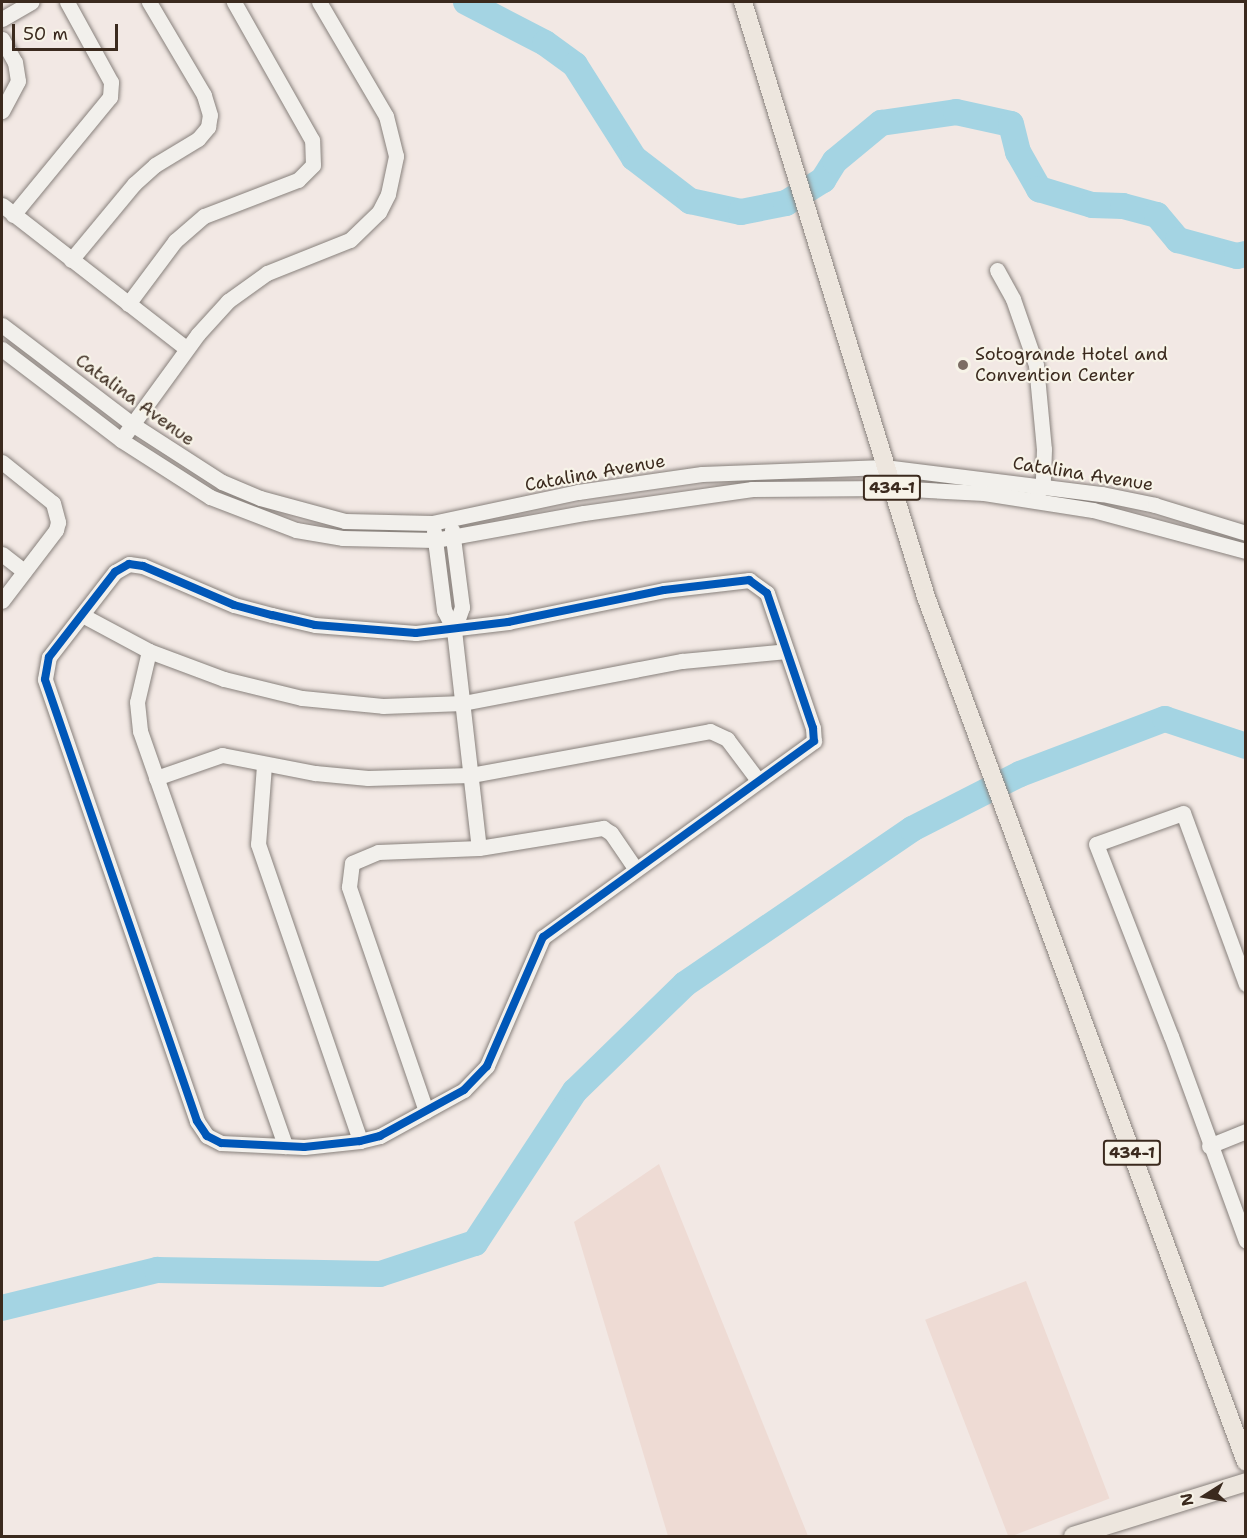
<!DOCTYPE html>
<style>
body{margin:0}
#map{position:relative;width:1247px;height:1538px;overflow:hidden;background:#f2e8e4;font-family:"Shantell Sans",sans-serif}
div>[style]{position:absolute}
.built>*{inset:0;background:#eedbd4;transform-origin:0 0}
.river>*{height:26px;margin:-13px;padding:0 13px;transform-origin:13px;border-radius:13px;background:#a4d4e3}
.roads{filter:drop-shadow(0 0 2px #88817c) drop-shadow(0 0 2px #88817c)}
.minor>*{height:15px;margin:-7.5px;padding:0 7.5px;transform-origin:7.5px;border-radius:7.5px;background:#f2f0ec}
.major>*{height:18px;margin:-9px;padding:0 9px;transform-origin:9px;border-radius:9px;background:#ede6de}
.cycleway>*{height:8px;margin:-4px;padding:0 4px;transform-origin:4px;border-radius:4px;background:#0057b8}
.dots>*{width:16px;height:16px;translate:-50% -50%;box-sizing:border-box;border:3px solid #f7f3e8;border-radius:50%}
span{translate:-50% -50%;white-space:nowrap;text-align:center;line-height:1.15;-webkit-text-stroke:4.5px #f7f3e8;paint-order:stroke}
.shield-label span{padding:2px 4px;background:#f7f3e8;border:2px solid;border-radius:4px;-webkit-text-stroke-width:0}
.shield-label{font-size:16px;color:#3b2a1e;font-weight:700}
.poi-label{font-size:18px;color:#3b2a1e}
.left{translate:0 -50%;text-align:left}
.street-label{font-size:18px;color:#3b2a1e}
.frame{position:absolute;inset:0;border:3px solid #3b2a1e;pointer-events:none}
.north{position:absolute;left:1175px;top:1466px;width:60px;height:60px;-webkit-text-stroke:4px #f7f3e8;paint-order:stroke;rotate:259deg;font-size:16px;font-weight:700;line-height:24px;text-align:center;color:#3b2a1e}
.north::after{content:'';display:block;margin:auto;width:21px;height:27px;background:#3b2a1e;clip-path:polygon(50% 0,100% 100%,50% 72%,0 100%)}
.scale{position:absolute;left:12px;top:24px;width:106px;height:27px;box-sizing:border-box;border:3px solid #3b2a1e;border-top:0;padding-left:8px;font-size:18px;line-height:21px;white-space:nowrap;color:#3b2a1e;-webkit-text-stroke:4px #f7f3e8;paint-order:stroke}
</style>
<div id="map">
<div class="built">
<i style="clip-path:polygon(659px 1164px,808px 1536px,668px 1536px,574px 1222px)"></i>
<i style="left:1026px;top:1281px;width:233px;height:108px;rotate:69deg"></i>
</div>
<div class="river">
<i style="left:466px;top:2px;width:89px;rotate:27.4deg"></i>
<i style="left:545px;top:43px;width:37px;rotate:36deg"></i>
<i style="left:575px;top:65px;width:110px;rotate:57.6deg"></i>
<i style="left:634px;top:158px;width:71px;rotate:37.5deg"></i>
<i style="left:690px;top:201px;width:52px;rotate:12.2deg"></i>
<i style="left:741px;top:212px;width:46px;rotate:-11.3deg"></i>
<i style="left:786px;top:203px;width:44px;rotate:-31.9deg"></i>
<i style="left:823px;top:180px;width:22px;rotate:-58deg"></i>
<i style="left:835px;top:161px;width:60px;rotate:-39.6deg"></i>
<i style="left:881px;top:123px;width:76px;rotate:-8.3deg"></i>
<i style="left:956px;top:112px;width:56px;rotate:12.3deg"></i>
<i style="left:1011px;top:124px;width:29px;rotate:76deg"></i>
<i style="left:1018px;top:152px;width:43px;rotate:60.4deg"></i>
<i style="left:1039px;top:189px;width:55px;rotate:16.8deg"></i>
<i style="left:1092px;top:205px;width:31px;rotate:2deg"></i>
<i style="left:1123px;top:206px;width:35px;rotate:15deg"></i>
<i style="left:1157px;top:215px;width:33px;rotate:50deg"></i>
<i style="left:1178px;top:240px;width:61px;rotate:15.2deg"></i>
<i style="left:1237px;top:256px;width:9px;rotate:-13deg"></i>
<i style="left:2px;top:1308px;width:160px;rotate:-13.8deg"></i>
<i style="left:157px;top:1270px;width:223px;rotate:1deg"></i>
<i style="left:380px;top:1274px;width:100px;rotate:-18.1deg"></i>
<i style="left:475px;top:1243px;width:182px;rotate:-56.7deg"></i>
<i style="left:575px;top:1091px;width:153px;rotate:-44.2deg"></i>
<i style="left:685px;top:984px;width:275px;rotate:-34.3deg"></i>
<i style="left:912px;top:829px;width:121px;rotate:-27deg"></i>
<i style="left:1020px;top:774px;width:155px;rotate:-20.8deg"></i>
<i style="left:1165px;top:719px;width:85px;rotate:18.4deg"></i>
</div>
<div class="roads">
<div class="minor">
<i style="left:2px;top:19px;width:34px;rotate:-30deg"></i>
<i style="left:2px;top:39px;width:26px;rotate:61deg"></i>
<i style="left:15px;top:62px;width:19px;rotate:81deg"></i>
<i style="left:18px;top:81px;width:34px;rotate:118deg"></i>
<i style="left:2px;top:205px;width:234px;rotate:37.9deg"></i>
<i style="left:13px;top:215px;width:153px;rotate:-50.6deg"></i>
<i style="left:110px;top:97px;width:15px;rotate:-86deg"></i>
<i style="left:111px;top:82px;width:91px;rotate:-118.8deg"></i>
<i style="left:71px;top:260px;width:99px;rotate:-50.3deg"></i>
<i style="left:134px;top:184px;width:28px;rotate:-42deg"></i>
<i style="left:155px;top:165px;width:50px;rotate:-31.2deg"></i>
<i style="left:198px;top:139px;width:16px;rotate:-50deg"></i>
<i style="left:208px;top:127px;width:12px;rotate:-81deg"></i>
<i style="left:210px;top:115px;width:21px;rotate:-107deg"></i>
<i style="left:204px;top:95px;width:108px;rotate:-120.6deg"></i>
<i style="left:997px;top:270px;width:33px;rotate:61deg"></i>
<i style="left:1013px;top:299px;width:70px;rotate:70.8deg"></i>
<i style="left:1036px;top:365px;width:84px;rotate:84.6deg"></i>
<i style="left:1044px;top:449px;width:37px;rotate:92deg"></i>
<i style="left:1043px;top:486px;width:8px;rotate:130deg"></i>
<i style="left:128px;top:304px;width:79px;rotate:-53.3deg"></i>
<i style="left:175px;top:241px;width:38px;rotate:-41deg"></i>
<i style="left:204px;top:216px;width:101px;rotate:-21deg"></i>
<i style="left:298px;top:180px;width:21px;rotate:-45deg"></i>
<i style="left:313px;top:165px;width:25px;rotate:-92deg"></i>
<i style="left:312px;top:140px;width:159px;rotate:-119.5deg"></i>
<i style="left:2px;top:325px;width:163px;rotate:37.3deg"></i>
<i style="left:132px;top:424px;width:107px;rotate:32.8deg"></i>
<i style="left:222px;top:482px;width:41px;rotate:22.8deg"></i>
<i style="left:260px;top:498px;width:88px;rotate:15.1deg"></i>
<i style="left:345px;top:521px;width:87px;rotate:1.3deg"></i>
<i style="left:432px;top:523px;width:149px;rotate:-12deg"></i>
<i style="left:578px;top:492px;width:125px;rotate:-8.3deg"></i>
<i style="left:702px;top:474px;width:182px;rotate:-2.2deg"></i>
<i style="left:884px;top:467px;width:220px;rotate:7.1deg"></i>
<i style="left:1102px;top:494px;width:54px;rotate:11.7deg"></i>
<i style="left:1155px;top:505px;width:95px;rotate:17.1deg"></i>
<i style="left:2px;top:349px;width:150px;rotate:37.4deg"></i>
<i style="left:121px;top:440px;width:106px;rotate:32.6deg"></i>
<i style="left:210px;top:497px;width:92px;rotate:21deg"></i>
<i style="left:296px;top:530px;width:48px;rotate:9.7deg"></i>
<i style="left:343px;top:538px;width:92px;rotate:1.2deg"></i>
<i style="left:435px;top:540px;width:151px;rotate:-10.3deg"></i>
<i style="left:584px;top:513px;width:170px;rotate:-8.1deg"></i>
<i style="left:752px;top:489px;width:139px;rotate:-0.4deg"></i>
<i style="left:891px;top:488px;width:93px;rotate:3.1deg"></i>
<i style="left:984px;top:493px;width:110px;rotate:8.9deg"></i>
<i style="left:1093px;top:510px;width:158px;rotate:15deg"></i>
<i style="left:126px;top:433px;width:122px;rotate:-54deg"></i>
<i style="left:198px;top:334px;width:45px;rotate:-47.7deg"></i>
<i style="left:228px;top:301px;width:48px;rotate:-35.7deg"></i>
<i style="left:267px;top:273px;width:89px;rotate:-21.7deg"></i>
<i style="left:350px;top:240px;width:40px;rotate:-44deg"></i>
<i style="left:379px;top:212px;width:20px;rotate:-63deg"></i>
<i style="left:388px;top:194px;width:39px;rotate:-78deg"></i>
<i style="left:396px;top:156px;width:41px;rotate:-104deg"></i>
<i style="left:386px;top:116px;width:132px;rotate:-120.4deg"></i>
<i style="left:2px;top:462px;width:65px;rotate:38.8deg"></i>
<i style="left:53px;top:503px;width:20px;rotate:75deg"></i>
<i style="left:58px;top:522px;width:8px;rotate:104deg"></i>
<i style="left:56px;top:530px;width:89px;rotate:127.3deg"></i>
<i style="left:452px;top:530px;width:78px;rotate:82.6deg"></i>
<i style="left:462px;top:607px;width:24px;rotate:109deg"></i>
<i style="left:434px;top:532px;width:79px;rotate:82.7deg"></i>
<i style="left:444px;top:610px;width:22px;rotate:63deg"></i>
<i style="left:454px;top:630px;width:219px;rotate:83.5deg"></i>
<i style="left:2px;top:554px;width:28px;rotate:38deg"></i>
<i style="left:129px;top:564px;width:14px;rotate:8deg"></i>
<i style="left:143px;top:566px;width:99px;rotate:23.2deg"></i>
<i style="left:234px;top:605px;width:39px;rotate:15deg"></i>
<i style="left:272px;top:615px;width:44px;rotate:13.1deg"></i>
<i style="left:315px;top:625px;width:101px;rotate:4.5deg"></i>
<i style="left:416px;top:633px;width:93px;rotate:-6.8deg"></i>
<i style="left:508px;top:622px;width:159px;rotate:-11.6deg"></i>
<i style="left:664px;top:590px;width:86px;rotate:-6.7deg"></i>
<i style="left:749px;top:580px;width:22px;rotate:36deg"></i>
<i style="left:767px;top:593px;width:143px;rotate:71.2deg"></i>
<i style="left:813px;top:728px;width:13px;rotate:86deg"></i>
<i style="left:814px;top:741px;width:334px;rotate:144.1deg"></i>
<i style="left:543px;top:937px;width:141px;rotate:113.5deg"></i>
<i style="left:487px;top:1066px;width:33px;rotate:134deg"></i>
<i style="left:464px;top:1090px;width:96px;rotate:151.3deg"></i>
<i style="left:380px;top:1136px;width:21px;rotate:166deg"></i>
<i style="left:360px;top:1141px;width:56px;rotate:173.9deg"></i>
<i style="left:304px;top:1147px;width:83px;rotate:-177.2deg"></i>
<i style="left:221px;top:1143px;width:16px;rotate:-153deg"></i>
<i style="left:207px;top:1136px;width:18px;rotate:-124deg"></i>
<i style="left:197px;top:1121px;width:467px;rotate:-109deg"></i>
<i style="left:45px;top:679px;width:22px;rotate:-80deg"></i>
<i style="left:49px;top:657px;width:108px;rotate:-52.2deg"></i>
<i style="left:115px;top:572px;width:16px;rotate:-30deg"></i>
<i style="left:82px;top:615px;width:76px;rotate:28.2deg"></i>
<i style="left:149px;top:651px;width:80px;rotate:20.5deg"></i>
<i style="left:224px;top:679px;width:80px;rotate:13.7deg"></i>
<i style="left:302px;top:698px;width:81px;rotate:5.6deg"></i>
<i style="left:383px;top:706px;width:80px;rotate:-2.1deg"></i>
<i style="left:463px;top:703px;width:223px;rotate:-10.9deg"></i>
<i style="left:682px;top:661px;width:105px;rotate:-5.4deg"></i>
<i style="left:149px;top:651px;width:52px;rotate:103.2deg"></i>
<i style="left:137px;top:702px;width:29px;rotate:84deg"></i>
<i style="left:140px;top:731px;width:440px;rotate:70.7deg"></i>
<i style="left:264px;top:765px;width:79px;rotate:94.3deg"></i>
<i style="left:258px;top:844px;width:314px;rotate:71deg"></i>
<i style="left:156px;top:778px;width:70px;rotate:-19.2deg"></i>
<i style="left:222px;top:755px;width:95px;rotate:11deg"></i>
<i style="left:315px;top:773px;width:53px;rotate:5.4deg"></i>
<i style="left:368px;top:778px;width:103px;rotate:-1.7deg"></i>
<i style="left:471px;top:775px;width:243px;rotate:-10.4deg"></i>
<i style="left:710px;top:731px;width:19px;rotate:25deg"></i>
<i style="left:727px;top:739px;width:50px;rotate:53.1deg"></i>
<i style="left:1246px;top:984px;width:182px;rotate:-110.2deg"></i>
<i style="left:1183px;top:813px;width:92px;rotate:160.4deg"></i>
<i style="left:1096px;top:844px;width:206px;rotate:68.7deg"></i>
<i style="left:1171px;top:1036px;width:218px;rotate:69.9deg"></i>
<i style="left:426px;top:1111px;width:237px;rotate:-109deg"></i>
<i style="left:349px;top:887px;width:24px;rotate:-83deg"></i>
<i style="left:352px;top:863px;width:28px;rotate:-23deg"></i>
<i style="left:378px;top:852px;width:101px;rotate:-2.3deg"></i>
<i style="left:479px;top:848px;width:126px;rotate:-9.2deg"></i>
<i style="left:603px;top:828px;width:9px;rotate:32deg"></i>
<i style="left:611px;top:833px;width:42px;rotate:55.6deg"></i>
<i style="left:1209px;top:1146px;width:40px;rotate:-22deg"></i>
</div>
<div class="major">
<i style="left:743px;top:2px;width:623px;rotate:72.9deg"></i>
<i style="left:926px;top:597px;width:922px;rotate:69.7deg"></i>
<i style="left:1073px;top:1536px;width:181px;rotate:-17.3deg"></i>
</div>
</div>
<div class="cycleway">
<i style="left:129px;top:564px;width:14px;rotate:8deg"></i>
<i style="left:143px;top:566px;width:99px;rotate:23.2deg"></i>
<i style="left:234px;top:605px;width:39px;rotate:15deg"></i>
<i style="left:272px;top:615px;width:44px;rotate:13.1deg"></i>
<i style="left:315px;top:625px;width:101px;rotate:4.5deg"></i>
<i style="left:416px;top:633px;width:93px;rotate:-6.8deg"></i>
<i style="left:508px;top:622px;width:159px;rotate:-11.6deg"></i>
<i style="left:664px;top:590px;width:86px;rotate:-6.7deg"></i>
<i style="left:749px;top:580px;width:22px;rotate:36deg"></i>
<i style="left:767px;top:593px;width:143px;rotate:71.2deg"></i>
<i style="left:813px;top:728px;width:13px;rotate:86deg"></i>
<i style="left:814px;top:741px;width:334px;rotate:144.1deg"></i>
<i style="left:543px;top:937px;width:141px;rotate:113.5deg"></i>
<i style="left:487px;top:1066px;width:33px;rotate:134deg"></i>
<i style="left:464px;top:1090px;width:96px;rotate:151.3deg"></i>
<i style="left:380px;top:1136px;width:21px;rotate:166deg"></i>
<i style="left:360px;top:1141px;width:56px;rotate:173.9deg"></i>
<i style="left:304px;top:1147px;width:83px;rotate:-177.2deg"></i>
<i style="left:221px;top:1143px;width:16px;rotate:-153deg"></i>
<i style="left:207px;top:1136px;width:18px;rotate:-124deg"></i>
<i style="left:197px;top:1121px;width:467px;rotate:-109deg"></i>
<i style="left:45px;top:679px;width:22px;rotate:-80deg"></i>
<i style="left:49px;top:657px;width:108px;rotate:-52.2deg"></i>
<i style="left:115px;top:572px;width:16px;rotate:-30deg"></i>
</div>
<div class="dots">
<i style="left:963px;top:365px;background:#7b6c63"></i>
</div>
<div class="shield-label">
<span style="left:892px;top:488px">434-1</span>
<span style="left:1132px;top:1153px">434-1</span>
</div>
<div class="poi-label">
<span class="left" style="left:975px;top:365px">Sotogrande Hotel and<br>Convention Center</span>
</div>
<div class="street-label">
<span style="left:135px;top:400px;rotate:36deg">Catalina Avenue</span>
<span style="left:595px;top:473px;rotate:-10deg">Catalina Avenue</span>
<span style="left:1083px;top:474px;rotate:9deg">Catalina Avenue</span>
</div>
<div class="frame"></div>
<div class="north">N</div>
<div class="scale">50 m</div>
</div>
